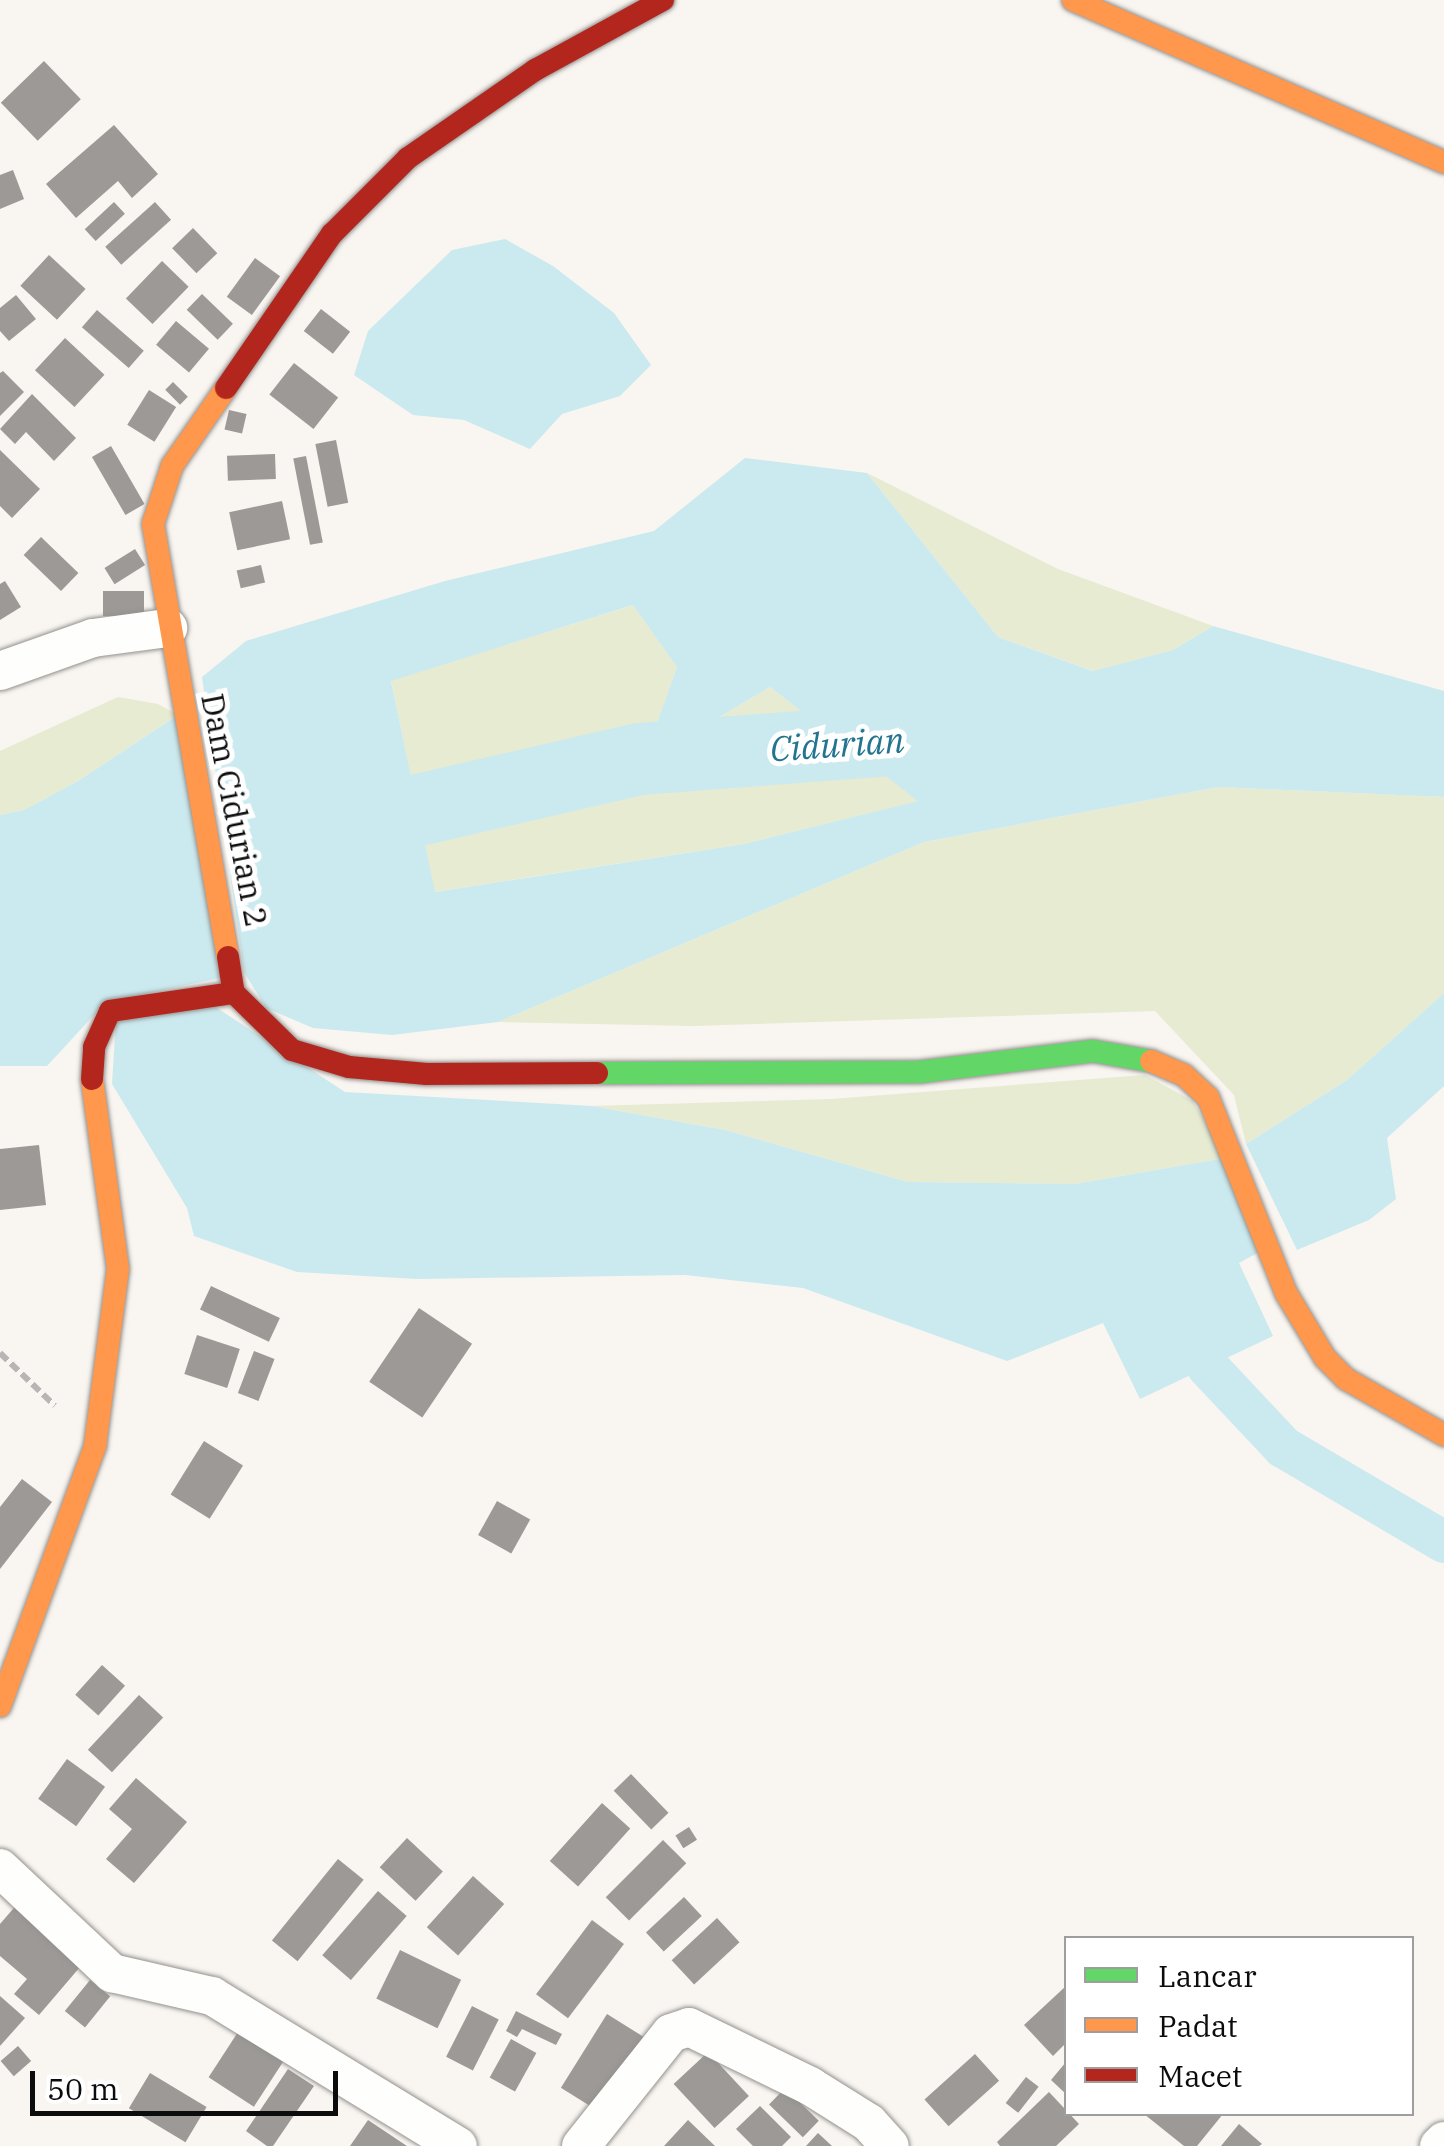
<!DOCTYPE html>
<style>
body{margin:0}
#map{position:relative;width:1444px;height:2146px;overflow:hidden;background:#f9f5f0;font-family:"IBM Plex Serif",serif}
div>[style]{position:absolute}
.green>*{inset:0;background:#e6ebd2}
.water>*{inset:0;background:#cbeaef}
.canal>*{height:42px;margin:-21px;padding:0 21px;transform-origin:21px;border-radius:21px;background:#cbeaef}
.river>*{height:72px;margin:-36px;padding:0 36px;transform-origin:36px;border-radius:36px;background:#cbeaef}
.building>*{inset:0;background:#9c9996;transform-origin:0 0}
.path>*{height:6px;margin-top:-3px;transform-origin:0;background:repeating-linear-gradient(90deg,#b7b6b5 0 10px,transparent 0 15px)}
.roads{filter:drop-shadow(0 0 2px #93918f) drop-shadow(0 0 2px #93918f)}
.street>*{height:38px;margin:-19px;padding:0 19px;transform-origin:19px;border-radius:19px;background:#fefefd}
.fast>*{height:22px;margin:-11px;padding:0 11px;transform-origin:11px;border-radius:11px;background:#63d668}
.slow>*{height:22px;margin:-11px;padding:0 11px;transform-origin:11px;border-radius:11px;background:#ff974d}
.jam>*{height:22px;margin:-11px;padding:0 11px;transform-origin:11px;border-radius:11px;background:#b3261e}
span{translate:-50% -50%;white-space:nowrap;text-align:center;line-height:1.15;-webkit-text-stroke:10px #fff;paint-order:stroke}
.street-label{font-size:32px;color:#0c0c0c}
.water-label{font-size:35px;color:#23758f;font-style:italic}
.legend{position:absolute;left:1064px;top:1936px;width:350px;height:180px;box-sizing:border-box;background:#fff;border:2px solid #9e9e9e;margin:0;padding:12px 18px;list-style:none;font-size:30px;color:#0c0c0c}
.legend li{display:flex;align-items:center;gap:20px;height:50px}
.legend b{width:50px;border:2px solid #9e9e9e}
.scale{position:absolute;left:30px;top:2071px;width:308px;height:45px;box-sizing:border-box;border:5px solid #0c0c0c;border-top:0;padding-left:12px;font-size:30px;line-height:35px;white-space:nowrap;color:#0c0c0c;-webkit-text-stroke:8px #fff;paint-order:stroke}
</style>
<div id="map">
<div class="green">
<i style="clip-path:polygon(867px 473px,1058px 569px,1213px 626px,1173px 650px,1094px 671px,998px 637px)"></i>
<i style="clip-path:polygon(634px 605px,677px 667px,651px 742px,684px 738px,770px 687px,919px 801px,744px 844px,434px 892px,391px 680px)"></i>
<i style="clip-path:polygon(118px 697px,158px 704px,178px 715px,78px 781px,24px 810px,0 815px,0 751px)"></i>
<i style="clip-path:polygon(1218px 787px,1444px 797px,1444px 993px,1347px 1080px,1246px 1144px,1234px 1095px,1155px 1011px,693px 1026px,498px 1022px,924px 842px)"></i>
<i style="clip-path:polygon(1145px 1075px,1193px 1101px,1225px 1158px,1075px 1184px,908px 1182px,725px 1130px,592px 1106px,831px 1099px)"></i>
</div>
<div class="water">
<i style="clip-path:polygon(505px 239px,553px 266px,614px 313px,651px 365px,620px 396px,562px 414px,530px 449px,464px 420px,413px 415px,354px 375px,368px 331px,452px 250px)"></i>
<i style="clip-path:polygon(evenodd,745px 458px,867px 473px,998px 637px,1093px 671px,1173px 650px,1213px 626px,1444px 691px,1444px 797px,1218px 787px,924px 842px,498px 1022px,392px 1035px,313px 1028px,266px 1008px,244px 972px,202px 677px,246px 641px,445px 581px,654px 531px,745px 458px,633px 605px,677px 667px,650px 743px,684px 738px,770px 687px,918px 801px,744px 844px,435px 892px,391px 681px,633px 605px)"></i>
<i style="clip-path:polygon(178px 715px,225px 977px,106px 1002px,47px 1066px,0 1066px,0 815px,24px 810px,78px 781px)"></i>
<i style="clip-path:polygon(1444px 993px,1444px 1086px,1387px 1138px,1396px 1199px,1369px 1220px,1297px 1250px,1246px 1144px,1347px 1080px)"></i>
<i style="clip-path:polygon(211px 1004px,345px 1092px,592px 1106px,725px 1130px,908px 1182px,1075px 1184px,1225px 1158px,1261px 1251px,1239px 1263px,1273px 1336px,1140px 1399px,1103px 1323px,1007px 1361px,803px 1288px,685px 1275px,416px 1279px,297px 1272px,194px 1236px,187px 1208px,112px 1084px,116px 1019px)"></i>
</div>
<div class="canal">
<i style="left:1185px;top:1314px;width:58px;rotate:66.5deg"></i>
<i style="left:1208px;top:1367px;width:110px;rotate:46.8deg"></i>
<i style="left:1283px;top:1447px;width:187px;rotate:30.5deg"></i>
</div>
<div class="river">
<i style="left:319px;top:833px;width:328px;rotate:-13deg"></i>
<i style="left:639px;top:759px;width:305px;rotate:-4.3deg"></i>
</div>
<div class="building">
<i style="left:44px;top:61px;width:53px;height:60px;rotate:46deg"></i>
<i style="clip-path:polygon(114px 125px,158px 174px,132px 198px,118px 181px,76px 218px,46px 184px)"></i>
<i style="clip-path:polygon(13px 170px,24px 199px,0 209px,0 175px)"></i>
<i style="left:114px;top:202px;width:16px;height:40px;rotate:47deg"></i>
<i style="left:155px;top:202px;width:24px;height:67px;rotate:48deg"></i>
<i style="left:193px;top:228px;width:35px;height:29px;rotate:46deg"></i>
<i style="left:49px;top:255px;width:50px;height:42px;rotate:43deg"></i>
<i style="left:255px;top:258px;width:31px;height:48px;rotate:36deg"></i>
<i style="left:162px;top:261px;width:37px;height:52px;rotate:44deg"></i>
<i style="left:202px;top:294px;width:43px;height:22px;rotate:44deg"></i>
<i style="clip-path:polygon(16px 295px,36px 319px,9px 341px,0 331px,0 308px)"></i>
<i style="left:321px;top:309px;width:37px;height:28px;rotate:38deg"></i>
<i style="left:97px;top:310px;width:62px;height:23px;rotate:41deg"></i>
<i style="left:176px;top:321px;width:43px;height:31px;rotate:40deg"></i>
<i style="left:65px;top:338px;width:54px;height:44px;rotate:43deg"></i>
<i style="left:294px;top:363px;width:56px;height:40px;rotate:38deg"></i>
<i style="clip-path:polygon(3px 371px,24px 392px,0 416px,0 373px)"></i>
<i style="left:173px;top:382px;width:21px;height:11px;rotate:45deg"></i>
<i style="left:149px;top:390px;width:32px;height:41px;rotate:32deg"></i>
<i style="clip-path:polygon(32px 394px,76px 438px,54px 461px,26px 432px,15px 444px,0 429px)"></i>
<i style="left:229px;top:410px;width:18px;height:20px;rotate:13deg"></i>
<i style="left:336px;top:440px;width:64px;height:21px;rotate:79deg"></i>
<i style="left:111px;top:446px;width:67px;height:22px;rotate:60deg"></i>
<i style="clip-path:polygon(0 450px,40px 489px,12px 518px,0 506px)"></i>
<i style="left:275px;top:454px;width:25px;height:48px;rotate:88deg"></i>
<i style="left:306px;top:456px;width:88px;height:13px;rotate:79deg"></i>
<i style="left:282px;top:501px;width:39px;height:54px;rotate:78deg"></i>
<i style="left:41px;top:537px;width:52px;height:25px;rotate:44deg"></i>
<i style="left:135px;top:549px;width:19px;height:36px;rotate:58deg"></i>
<i style="left:261px;top:565px;width:18px;height:25px;rotate:77deg"></i>
<i style="clip-path:polygon(5px 581px,21px 607px,0 620px,0 584px)"></i>
<i style="left:144px;top:591px;width:25px;height:41px;rotate:90deg"></i>
<i style="clip-path:polygon(39px 1145px,46px 1205px,0 1210px,0 1149px)"></i>
<i style="left:211px;top:1286px;width:76px;height:26px;rotate:25deg"></i>
<i style="left:419px;top:1308px;width:64px;height:89px;rotate:34deg"></i>
<i style="left:197px;top:1335px;width:45px;height:41px;rotate:18deg"></i>
<i style="left:254px;top:1351px;width:22px;height:45px;rotate:21deg"></i>
<i style="left:204px;top:1441px;width:46px;height:63px;rotate:32deg"></i>
<i style="clip-path:polygon(22px 1479px,52px 1502px,0 1569px,0 1507px)"></i>
<i style="left:497px;top:1501px;width:38px;height:39px;rotate:29deg"></i>
<i style="left:102px;top:1665px;width:31px;height:40px;rotate:42deg"></i>
<i style="left:139px;top:1695px;width:33px;height:75px;rotate:43deg"></i>
<i style="left:67px;top:1759px;width:47px;height:49px;rotate:36deg"></i>
<i style="left:631px;top:1774px;width:54px;height:24px;rotate:46deg"></i>
<i style="clip-path:polygon(136px 1778px,187px 1822px,134px 1883px,106px 1859px,132px 1829px,109px 1809px)"></i>
<i style="left:602px;top:1803px;width:38px;height:78px;rotate:42deg"></i>
<i style="left:689px;top:1827px;width:15px;height:16px;rotate:58deg"></i>
<i style="left:407px;top:1838px;width:49px;height:40px;rotate:43deg"></i>
<i style="left:663px;top:1840px;width:33px;height:81px;rotate:45deg"></i>
<i style="left:338px;top:1859px;width:33px;height:105px;rotate:39deg"></i>
<i style="left:473px;top:1876px;width:42px;height:69px;rotate:42deg"></i>
<i style="left:378px;top:1891px;width:38px;height:85px;rotate:41deg"></i>
<i style="left:684px;top:1897px;width:26px;height:52px;rotate:47deg"></i>
<i style="clip-path:polygon(19px 1902px,86px 1960px,39px 2015px,14px 1994px,27px 1979px,0 1956px,0 1924px)"></i>
<i style="left:717px;top:1918px;width:33px;height:62px;rotate:47deg"></i>
<i style="left:592px;top:1920px;width:40px;height:93px;rotate:37deg"></i>
<i style="left:400px;top:1950px;width:68px;height:54px;rotate:26deg"></i>
<i style="left:90px;top:1980px;width:26px;height:40px;rotate:39deg"></i>
<i style="clip-path:polygon(1066px 1986px,1066px 2043px,1053px 2056px,1024px 2025px)"></i>
<i style="clip-path:polygon(0 1996px,25px 2018px,0 2046px)"></i>
<i style="left:472px;top:2006px;width:30px;height:57px;rotate:27deg"></i>
<i style="clip-path:polygon(516px 2011px,562px 2034px,556px 2045px,522px 2029px,517px 2037px,506px 2031px)"></i>
<i style="left:607px;top:2014px;width:49px;height:87px;rotate:32deg"></i>
<i style="left:238px;top:2032px;width:54px;height:54px;rotate:33deg"></i>
<i style="left:511px;top:2039px;width:29px;height:44px;rotate:29deg"></i>
<i style="left:18px;top:2046px;width:20px;height:23px;rotate:49deg"></i>
<i style="left:708px;top:2052px;width:60px;height:47px;rotate:47deg"></i>
<i style="left:975px;top:2054px;width:36px;height:68px;rotate:48deg"></i>
<i style="clip-path:polygon(1066px 2062px,1066px 2094px,1051px 2080px)"></i>
<i style="clip-path:polygon(288px 2069px,314px 2086px,273px 2146px,267px 2146px,246px 2131px)"></i>
<i style="left:150px;top:2073px;width:66px;height:41px;rotate:31deg"></i>
<i style="left:1026px;top:2077px;width:16px;height:33px;rotate:38deg"></i>
<i style="left:785px;top:2088px;width:47px;height:23px;rotate:44deg"></i>
<i style="clip-path:polygon(1049px 2092px,1079px 2124px,1056px 2146px,1000px 2146px,997px 2142px)"></i>
<i style="clip-path:polygon(760px 2106px,791px 2137px,782px 2146px,753px 2146px,736px 2129px)"></i>
<i style="clip-path:polygon(1144px 2114px,1223px 2114px,1197px 2146px,1184px 2146px)"></i>
<i style="clip-path:polygon(368px 2120px,407px 2146px,350px 2146px)"></i>
<i style="clip-path:polygon(688px 2120px,715px 2146px,664px 2146px)"></i>
<i style="clip-path:polygon(1239px 2124px,1262px 2144px,1259px 2146px,1221px 2146px)"></i>
<i style="clip-path:polygon(818px 2133px,832px 2146px,806px 2146px)"></i>
</div>
<div class="path">
<i style="left:0;top:1353px;width:76px;rotate:43.9deg"></i>
</div>
<div class="roads">
<div class="street">
<i style="left:0;top:671px;width:99px;rotate:-19.5deg"></i>
<i style="left:93px;top:638px;width:76px;rotate:-7.6deg"></i>
<i style="left:0;top:1868px;width:154px;rotate:43.2deg"></i>
<i style="left:112px;top:1973px;width:103px;rotate:13deg"></i>
<i style="left:212px;top:1996px;width:288px;rotate:31.4deg"></i>
<i style="left:581px;top:2146px;width:144px;rotate:-51.5deg"></i>
<i style="left:671px;top:2033px;width:19px;rotate:-18deg"></i>
<i style="left:689px;top:2027px;width:135px;rotate:26deg"></i>
<i style="left:810px;top:2086px;width:70px;rotate:32.1deg"></i>
<i style="left:869px;top:2123px;width:31px;rotate:48deg"></i>
<i style="left:1439px;top:2146px;width:7px;rotate:-45deg"></i>
</div>
<div class="fast">
<i style="left:597px;top:1073px;width:322px;rotate:-0.2deg"></i>
<i style="left:919px;top:1072px;width:175px;rotate:-6.9deg"></i>
<i style="left:1093px;top:1051px;width:59px;rotate:9.8deg"></i>
</div>
<div class="slow">
<i style="left:1073px;top:0;width:405px;rotate:23.6deg"></i>
<i style="left:226px;top:388px;width:95px;rotate:124.7deg"></i>
<i style="left:172px;top:466px;width:61px;rotate:108.1deg"></i>
<i style="left:153px;top:524px;width:439px;rotate:80.2deg"></i>
<i style="left:1151px;top:1061px;width:36px;rotate:23deg"></i>
<i style="left:1184px;top:1075px;width:33px;rotate:43deg"></i>
<i style="left:1208px;top:1097px;width:211px;rotate:68.3deg"></i>
<i style="left:1286px;top:1293px;width:76px;rotate:59deg"></i>
<i style="left:1325px;top:1358px;width:30px;rotate:45deg"></i>
<i style="left:1346px;top:1379px;width:113px;rotate:29.7deg"></i>
<i style="left:0;top:1706px;width:277px;rotate:-69.9deg"></i>
<i style="left:95px;top:1446px;width:178px;rotate:-82.6deg"></i>
<i style="left:118px;top:1269px;width:192px;rotate:-97.8deg"></i>
</div>
<div class="jam">
<i style="left:226px;top:388px;width:187px;rotate:-55.5deg"></i>
<i style="left:332px;top:234px;width:107px;rotate:-45deg"></i>
<i style="left:408px;top:158px;width:155px;rotate:-34.7deg"></i>
<i style="left:535px;top:70px;width:146px;rotate:-28.7deg"></i>
<i style="left:228px;top:957px;width:36px;rotate:81deg"></i>
<i style="left:234px;top:993px;width:81px;rotate:44.5deg"></i>
<i style="left:292px;top:1050px;width:59px;rotate:16.6deg"></i>
<i style="left:349px;top:1067px;width:78px;rotate:5.1deg"></i>
<i style="left:427px;top:1074px;width:170px;rotate:-0.3deg"></i>
<i style="left:92px;top:1079px;width:32px;rotate:-86deg"></i>
<i style="left:94px;top:1047px;width:39px;rotate:-66deg"></i>
<i style="left:110px;top:1011px;width:125px;rotate:-8.3deg"></i>
</div>
</div>
<div class="street-label">
<span style="left:235px;top:810px;rotate:79deg">Dam Cidurian 2</span>
</div>
<div class="water-label">
<span style="left:837px;top:744px;rotate:-4deg">Cidurian</span>
</div>
<ul class="legend">
<li><b style="height:12px;background:#63d668"></b>Lancar</li>
<li><b style="height:12px;background:#ff974d"></b>Padat</li>
<li><b style="height:12px;background:#b3261e"></b>Macet</li>
</ul>
<div class="scale">50 m</div>
</div>
